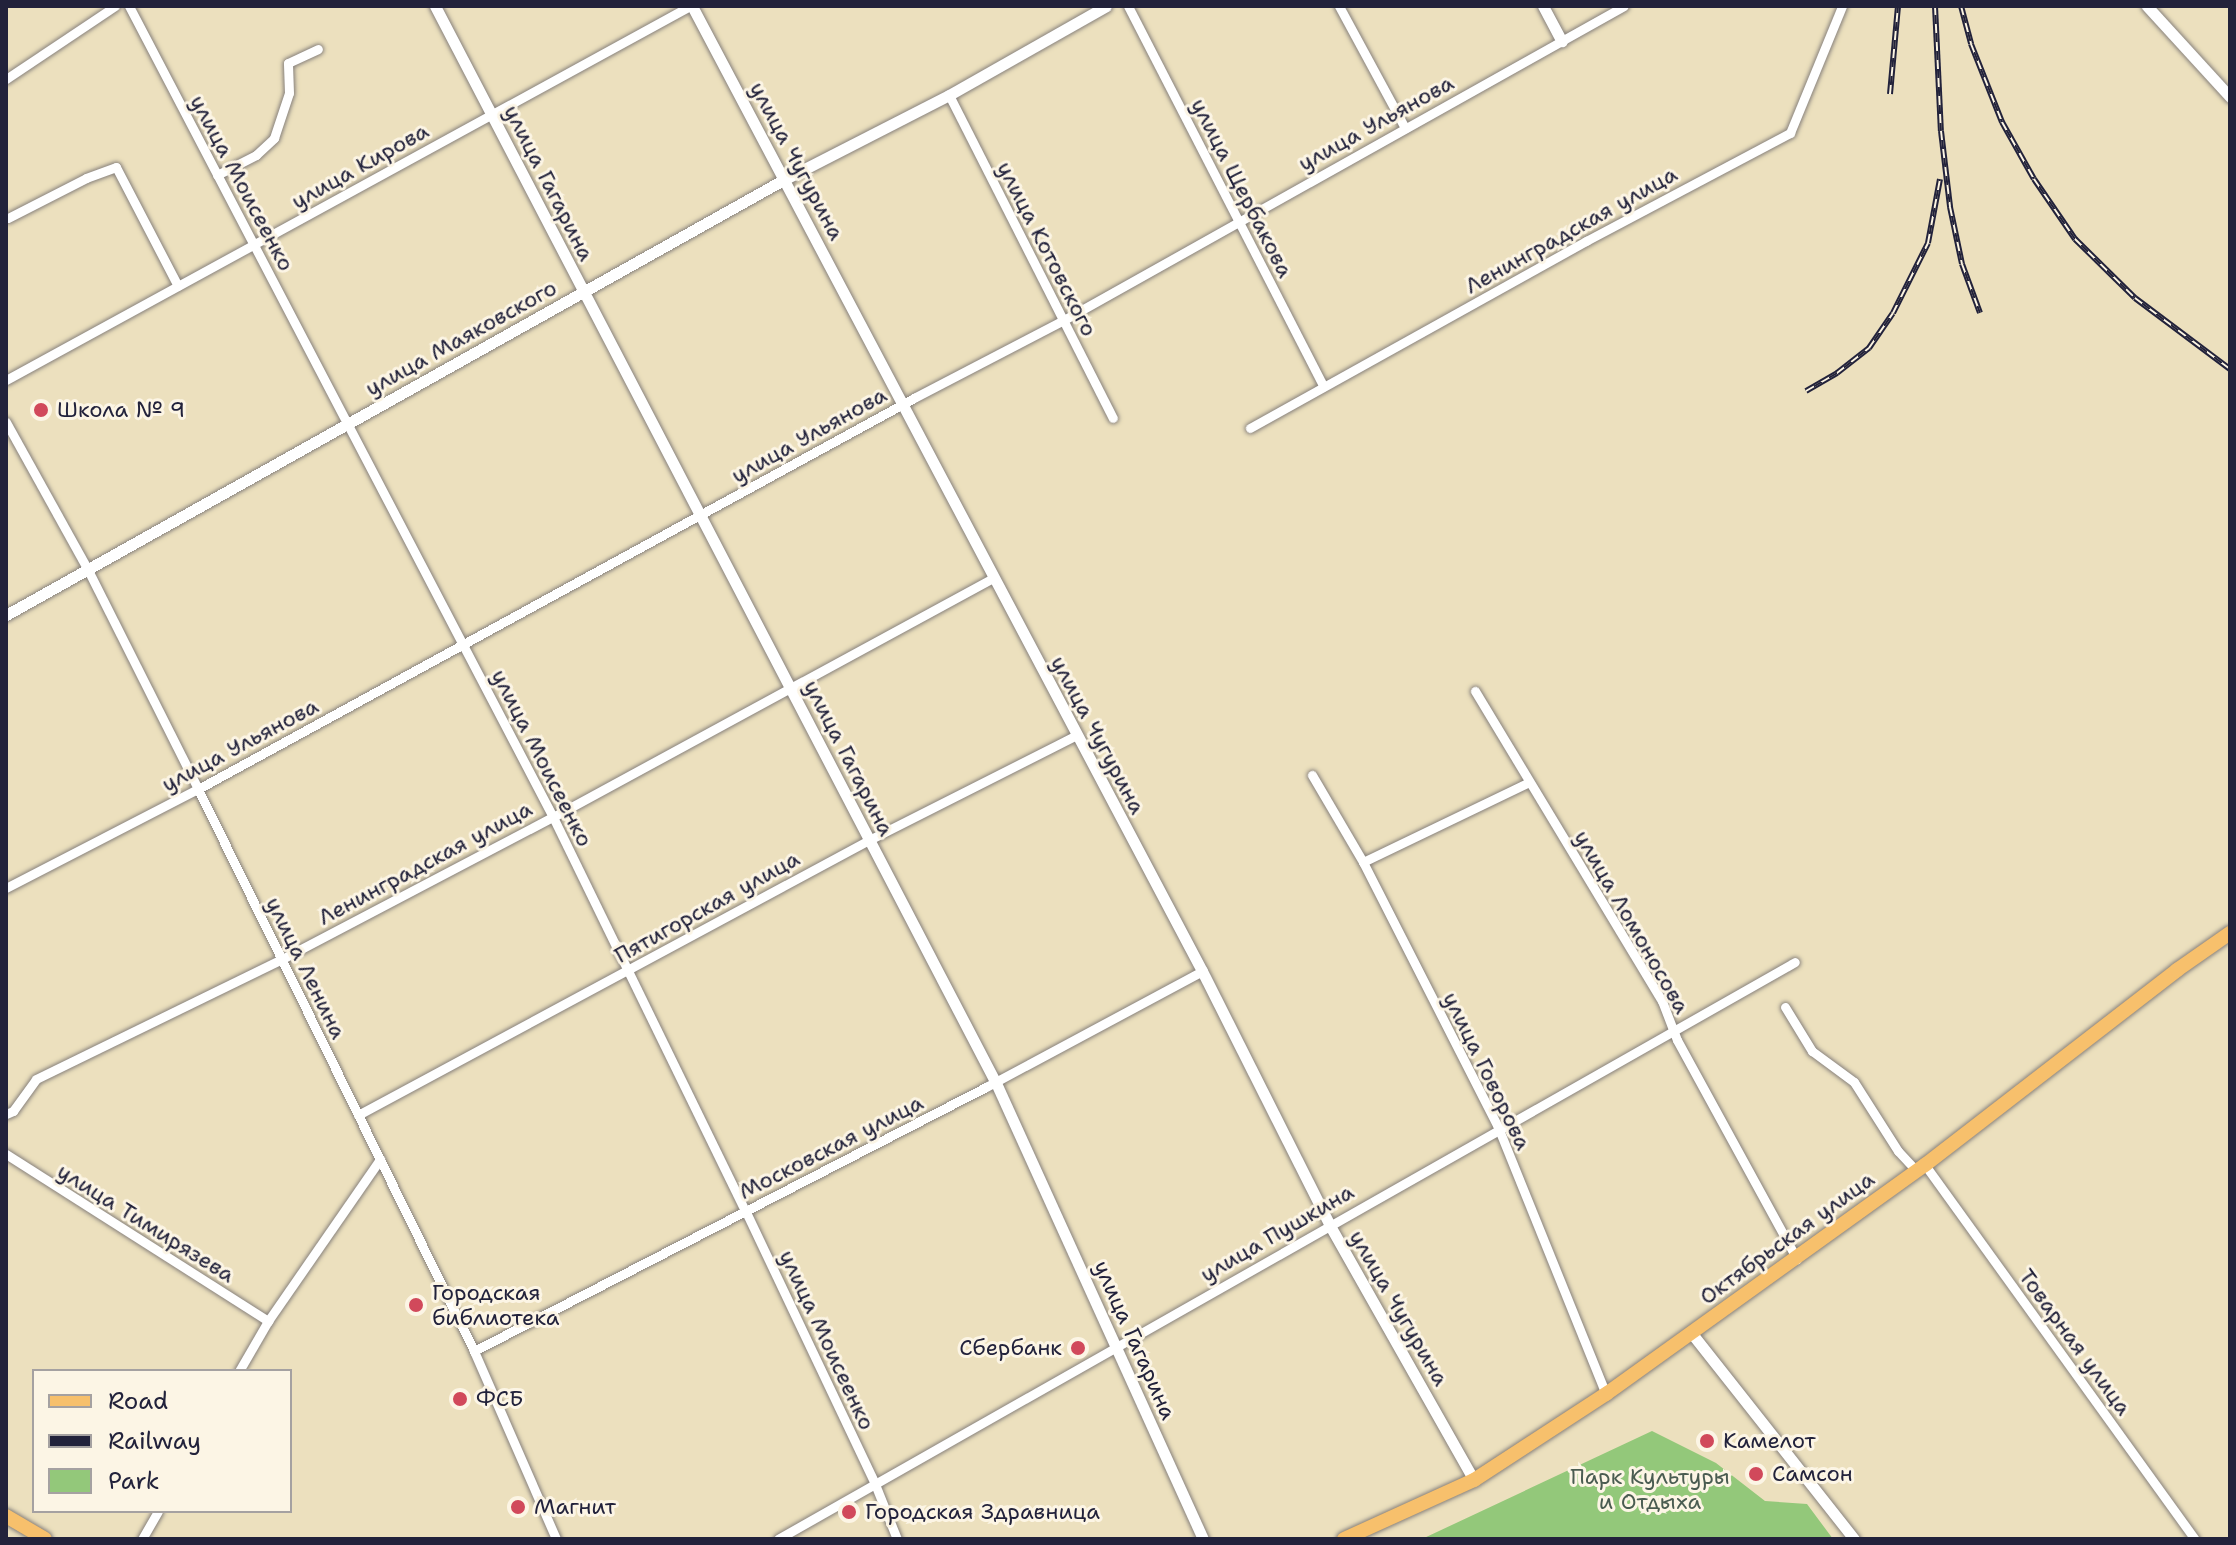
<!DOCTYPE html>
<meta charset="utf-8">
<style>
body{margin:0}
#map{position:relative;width:2236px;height:1545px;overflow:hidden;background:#ece0be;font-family:"Shantell Sans",sans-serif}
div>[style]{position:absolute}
.green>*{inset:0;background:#93c87a}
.roads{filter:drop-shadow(0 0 2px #87817c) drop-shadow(0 0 2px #87817c)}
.minor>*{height:9px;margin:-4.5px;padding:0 4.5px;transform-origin:4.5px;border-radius:4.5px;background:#fff}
.tertiary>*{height:11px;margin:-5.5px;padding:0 5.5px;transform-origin:5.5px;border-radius:5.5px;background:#fff}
.primary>*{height:14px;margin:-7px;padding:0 7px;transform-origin:7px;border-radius:7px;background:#f7c06c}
.rail>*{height:6px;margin-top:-3px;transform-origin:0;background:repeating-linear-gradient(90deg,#fcf5e5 0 9px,#22223b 0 18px);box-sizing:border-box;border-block:2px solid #22223b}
.dots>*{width:22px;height:22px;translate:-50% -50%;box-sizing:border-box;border:4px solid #fcf5e5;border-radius:50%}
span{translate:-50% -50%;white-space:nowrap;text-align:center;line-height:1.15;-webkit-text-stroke:6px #fcf5e5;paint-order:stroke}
.street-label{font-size:22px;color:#22223b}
.poi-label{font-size:22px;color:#22223b}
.left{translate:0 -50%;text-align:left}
.right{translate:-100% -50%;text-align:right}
.park-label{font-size:22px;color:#4a5c51}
.frame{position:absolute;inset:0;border:8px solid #22223b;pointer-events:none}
.legend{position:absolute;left:32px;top:1369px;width:260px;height:144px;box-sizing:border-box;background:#fcf5e5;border:2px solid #a5a1a1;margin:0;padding:10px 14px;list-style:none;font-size:24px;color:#22223b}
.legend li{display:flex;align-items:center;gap:16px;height:40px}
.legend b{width:40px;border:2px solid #a5a1a1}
</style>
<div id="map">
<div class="green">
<i style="clip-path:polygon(1652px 1431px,1716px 1463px,1765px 1501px,1807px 1504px,1833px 1539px,1422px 1539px)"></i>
</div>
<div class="roads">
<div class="minor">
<i style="left:129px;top:6px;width:915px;rotate:62.4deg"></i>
<i style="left:553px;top:817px;width:440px;rotate:64deg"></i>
<i style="left:746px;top:1212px;width:301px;rotate:64.6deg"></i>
<i style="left:875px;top:1484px;width:59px;rotate:68.2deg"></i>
<i style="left:1128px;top:6px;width:427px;rotate:62.8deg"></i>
<i style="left:1339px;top:6px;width:139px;rotate:61.6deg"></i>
<i style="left:6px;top:79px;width:131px;rotate:-33.8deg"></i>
<i style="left:949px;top:95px;width:362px;rotate:63.1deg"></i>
<i style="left:217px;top:175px;width:44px;rotate:-27.1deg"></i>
<i style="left:256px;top:155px;width:25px;rotate:-43deg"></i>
<i style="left:274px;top:138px;width:47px;rotate:-71.6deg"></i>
<i style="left:289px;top:93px;width:30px;rotate:-92deg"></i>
<i style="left:288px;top:63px;width:33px;rotate:-25deg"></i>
<i style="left:8px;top:218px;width:88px;rotate:-27.1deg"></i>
<i style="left:86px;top:178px;width:32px;rotate:-20deg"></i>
<i style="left:116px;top:167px;width:134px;rotate:62.5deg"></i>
<i style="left:6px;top:380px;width:780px;rotate:-28.67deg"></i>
<i style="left:6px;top:422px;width:167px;rotate:61deg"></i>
<i style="left:87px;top:568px;width:247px;rotate:63.3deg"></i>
<i style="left:198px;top:789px;width:626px;rotate:63.84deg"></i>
<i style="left:474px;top:1351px;width:205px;rotate:66.4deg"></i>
<i style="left:1250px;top:428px;width:385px;rotate:-29.1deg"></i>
<i style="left:1586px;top:241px;width:231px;rotate:-27.9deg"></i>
<i style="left:1790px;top:133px;width:137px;rotate:-67.7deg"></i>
<i style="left:1475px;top:691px;width:362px;rotate:58.9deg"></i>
<i style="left:1662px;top:1001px;width:42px;rotate:69deg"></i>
<i style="left:1677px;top:1040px;width:250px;rotate:61.3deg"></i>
<i style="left:1312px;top:775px;width:101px;rotate:59.6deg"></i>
<i style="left:1363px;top:862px;width:297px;rotate:63deg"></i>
<i style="left:1498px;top:1127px;width:288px;rotate:68deg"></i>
<i style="left:1363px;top:862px;width:184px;rotate:-25.7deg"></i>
<i style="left:6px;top:888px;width:216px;rotate:-27.3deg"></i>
<i style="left:198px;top:789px;width:816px;rotate:-28.64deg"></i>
<i style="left:914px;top:398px;width:167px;rotate:-27.5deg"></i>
<i style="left:1062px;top:321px;width:644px;rotate:-29.27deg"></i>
<i style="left:1785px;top:1007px;width:52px;rotate:58.5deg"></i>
<i style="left:1812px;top:1051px;width:52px;rotate:36.4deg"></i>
<i style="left:1854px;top:1082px;width:82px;rotate:57.5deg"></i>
<i style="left:1898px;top:1151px;width:26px;rotate:47deg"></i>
<i style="left:6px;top:1114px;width:8px;rotate:-23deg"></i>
<i style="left:13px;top:1111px;width:39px;rotate:-54deg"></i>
<i style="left:36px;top:1079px;width:274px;rotate:-26deg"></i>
<i style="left:282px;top:959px;width:306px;rotate:-27.7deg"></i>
<i style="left:553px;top:817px;width:501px;rotate:-28.51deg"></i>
<i style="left:358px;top:1115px;width:580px;rotate:-28.29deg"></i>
<i style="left:869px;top:840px;width:231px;rotate:-26.8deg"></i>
<i style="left:6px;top:1154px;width:311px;rotate:32.5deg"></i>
<i style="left:1925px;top:1165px;width:461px;rotate:54.2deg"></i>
<i style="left:474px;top:1351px;width:576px;rotate:-27.28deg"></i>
<i style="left:986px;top:1087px;width:245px;rotate:-28.2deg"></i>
<i style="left:239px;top:1371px;width:58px;rotate:-59.9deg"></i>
<i style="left:268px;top:1321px;width:197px;rotate:-55.3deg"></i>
<i style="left:142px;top:1539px;width:32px;rotate:-60deg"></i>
<i style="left:778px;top:1539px;width:1169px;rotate:-29.57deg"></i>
</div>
<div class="tertiary">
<i style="left:435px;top:6px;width:1214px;rotate:62.49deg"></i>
<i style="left:996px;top:1083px;width:501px;rotate:65.58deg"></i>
<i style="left:692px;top:6px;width:1091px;rotate:62.14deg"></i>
<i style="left:1202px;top:971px;width:283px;rotate:63.3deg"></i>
<i style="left:1329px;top:1224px;width:294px;rotate:60.5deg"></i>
<i style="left:1543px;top:6px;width:40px;rotate:62deg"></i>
<i style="left:2147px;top:6px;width:123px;rotate:47.6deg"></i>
<i style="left:6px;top:615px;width:893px;rotate:-29.24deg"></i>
<i style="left:785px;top:179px;width:184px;rotate:-27.1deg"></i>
<i style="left:949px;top:95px;width:180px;rotate:-29.5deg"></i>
<i style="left:1693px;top:1335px;width:260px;rotate:51.7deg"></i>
</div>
<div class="primary">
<i style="left:6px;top:1516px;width:45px;rotate:30.5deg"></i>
<i style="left:1344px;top:1539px;width:143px;rotate:-24.4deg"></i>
<i style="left:1474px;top:1480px;width:158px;rotate:-33.1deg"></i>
<i style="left:1606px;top:1394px;width:393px;rotate:-35.7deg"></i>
<i style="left:1925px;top:1165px;width:319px;rotate:-37.7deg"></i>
<i style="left:2177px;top:970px;width:65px;rotate:-34.9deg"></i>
</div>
</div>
<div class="rail">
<i style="left:1935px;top:6px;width:125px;rotate:87.3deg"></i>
<i style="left:1941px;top:131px;width:77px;rotate:83.2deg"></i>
<i style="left:1950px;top:207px;width:58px;rotate:78.1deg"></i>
<i style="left:1962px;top:264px;width:52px;rotate:69.8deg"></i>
<i style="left:1961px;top:6px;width:39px;rotate:75deg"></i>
<i style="left:1971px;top:44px;width:84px;rotate:68.3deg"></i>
<i style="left:2002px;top:122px;width:65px;rotate:60.7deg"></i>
<i style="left:2034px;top:179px;width:73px;rotate:55.7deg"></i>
<i style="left:2075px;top:239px;width:84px;rotate:44.5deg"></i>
<i style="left:2135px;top:298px;width:119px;rotate:36.8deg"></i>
<i style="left:1890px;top:94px;width:88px;rotate:-84.8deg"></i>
<i style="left:1806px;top:391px;width:36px;rotate:-30deg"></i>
<i style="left:1837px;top:373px;width:41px;rotate:-38deg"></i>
<i style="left:1869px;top:348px;width:42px;rotate:-55.6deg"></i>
<i style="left:1893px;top:313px;width:78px;rotate:-63.4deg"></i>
<i style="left:1928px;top:243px;width:65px;rotate:-79.4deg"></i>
</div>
<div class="dots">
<i style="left:41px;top:410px;background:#d1495b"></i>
<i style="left:416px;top:1305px;background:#d1495b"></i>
<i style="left:1078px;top:1348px;background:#d1495b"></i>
<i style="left:460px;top:1399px;background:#d1495b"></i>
<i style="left:1707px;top:1441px;background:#d1495b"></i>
<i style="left:1756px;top:1474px;background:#d1495b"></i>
<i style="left:518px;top:1507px;background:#d1495b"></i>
<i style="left:849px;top:1512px;background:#d1495b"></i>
</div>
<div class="street-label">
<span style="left:1376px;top:123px;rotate:-29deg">улица Ульянова</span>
<span style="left:797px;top:161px;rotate:62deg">улица Чугурина</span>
<span style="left:360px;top:166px;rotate:-29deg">улица Кирова</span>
<span style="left:242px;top:183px;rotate:62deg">улица Моисеенко</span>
<span style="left:549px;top:183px;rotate:63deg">улица Гагарина</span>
<span style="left:1242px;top:188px;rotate:63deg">улица Щербакова</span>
<span style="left:1571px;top:230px;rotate:-29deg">Ленинградская улица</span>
<span style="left:1047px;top:249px;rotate:63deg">улица Котовского</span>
<span style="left:461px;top:338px;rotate:-29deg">улица Маяковского</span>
<span style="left:809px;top:435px;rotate:-29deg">улица Ульянова</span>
<span style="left:1098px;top:735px;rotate:62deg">улица Чугурина</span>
<span style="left:240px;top:745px;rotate:-28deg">улица Ульянова</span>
<span style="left:542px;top:758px;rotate:63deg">улица Моисеенко</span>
<span style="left:849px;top:758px;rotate:63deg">улица Гагарина</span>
<span style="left:425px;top:863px;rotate:-28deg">Ленинградская улица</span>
<span style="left:707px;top:907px;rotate:-29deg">Пятигорская улица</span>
<span style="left:1632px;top:922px;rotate:60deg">улица Ломоносова</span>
<span style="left:306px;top:968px;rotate:64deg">улица Ленина</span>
<span style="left:1487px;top:1071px;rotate:64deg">улица Говорова</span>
<span style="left:831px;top:1147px;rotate:-27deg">Московская улица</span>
<span style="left:146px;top:1223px;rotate:32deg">улица Тимирязева</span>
<span style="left:1277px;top:1233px;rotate:-30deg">улица Пушкина</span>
<span style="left:1787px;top:1238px;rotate:-36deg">Октябрьская улица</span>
<span style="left:1399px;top:1308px;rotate:60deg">улица Чугурина</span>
<span style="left:827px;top:1340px;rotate:65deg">улица Моисеенко</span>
<span style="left:1135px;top:1340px;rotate:66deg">улица Гагарина</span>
<span style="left:2075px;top:1342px;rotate:54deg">Товарная улица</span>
</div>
<div class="poi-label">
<span class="left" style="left:57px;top:410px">Школа № 9</span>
<span class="left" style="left:432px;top:1305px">Городская<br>библиотека</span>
<span class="right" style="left:1062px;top:1348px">Сбербанк</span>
<span class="left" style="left:476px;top:1399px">ФСБ</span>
<span class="left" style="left:1723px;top:1441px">Камелот</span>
<span class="left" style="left:1772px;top:1474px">Самсон</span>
<span class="left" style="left:534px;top:1507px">Магнит</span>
<span class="left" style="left:865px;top:1512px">Городская Здравница</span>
</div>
<div class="park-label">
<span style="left:1650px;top:1489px">Парк Культуры<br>и Отдыха</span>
</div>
<div class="frame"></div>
<ul class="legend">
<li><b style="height:10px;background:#f7c06c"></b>Road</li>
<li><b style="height:10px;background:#22223b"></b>Railway</li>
<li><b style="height:22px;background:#93c87a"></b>Park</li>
</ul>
</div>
